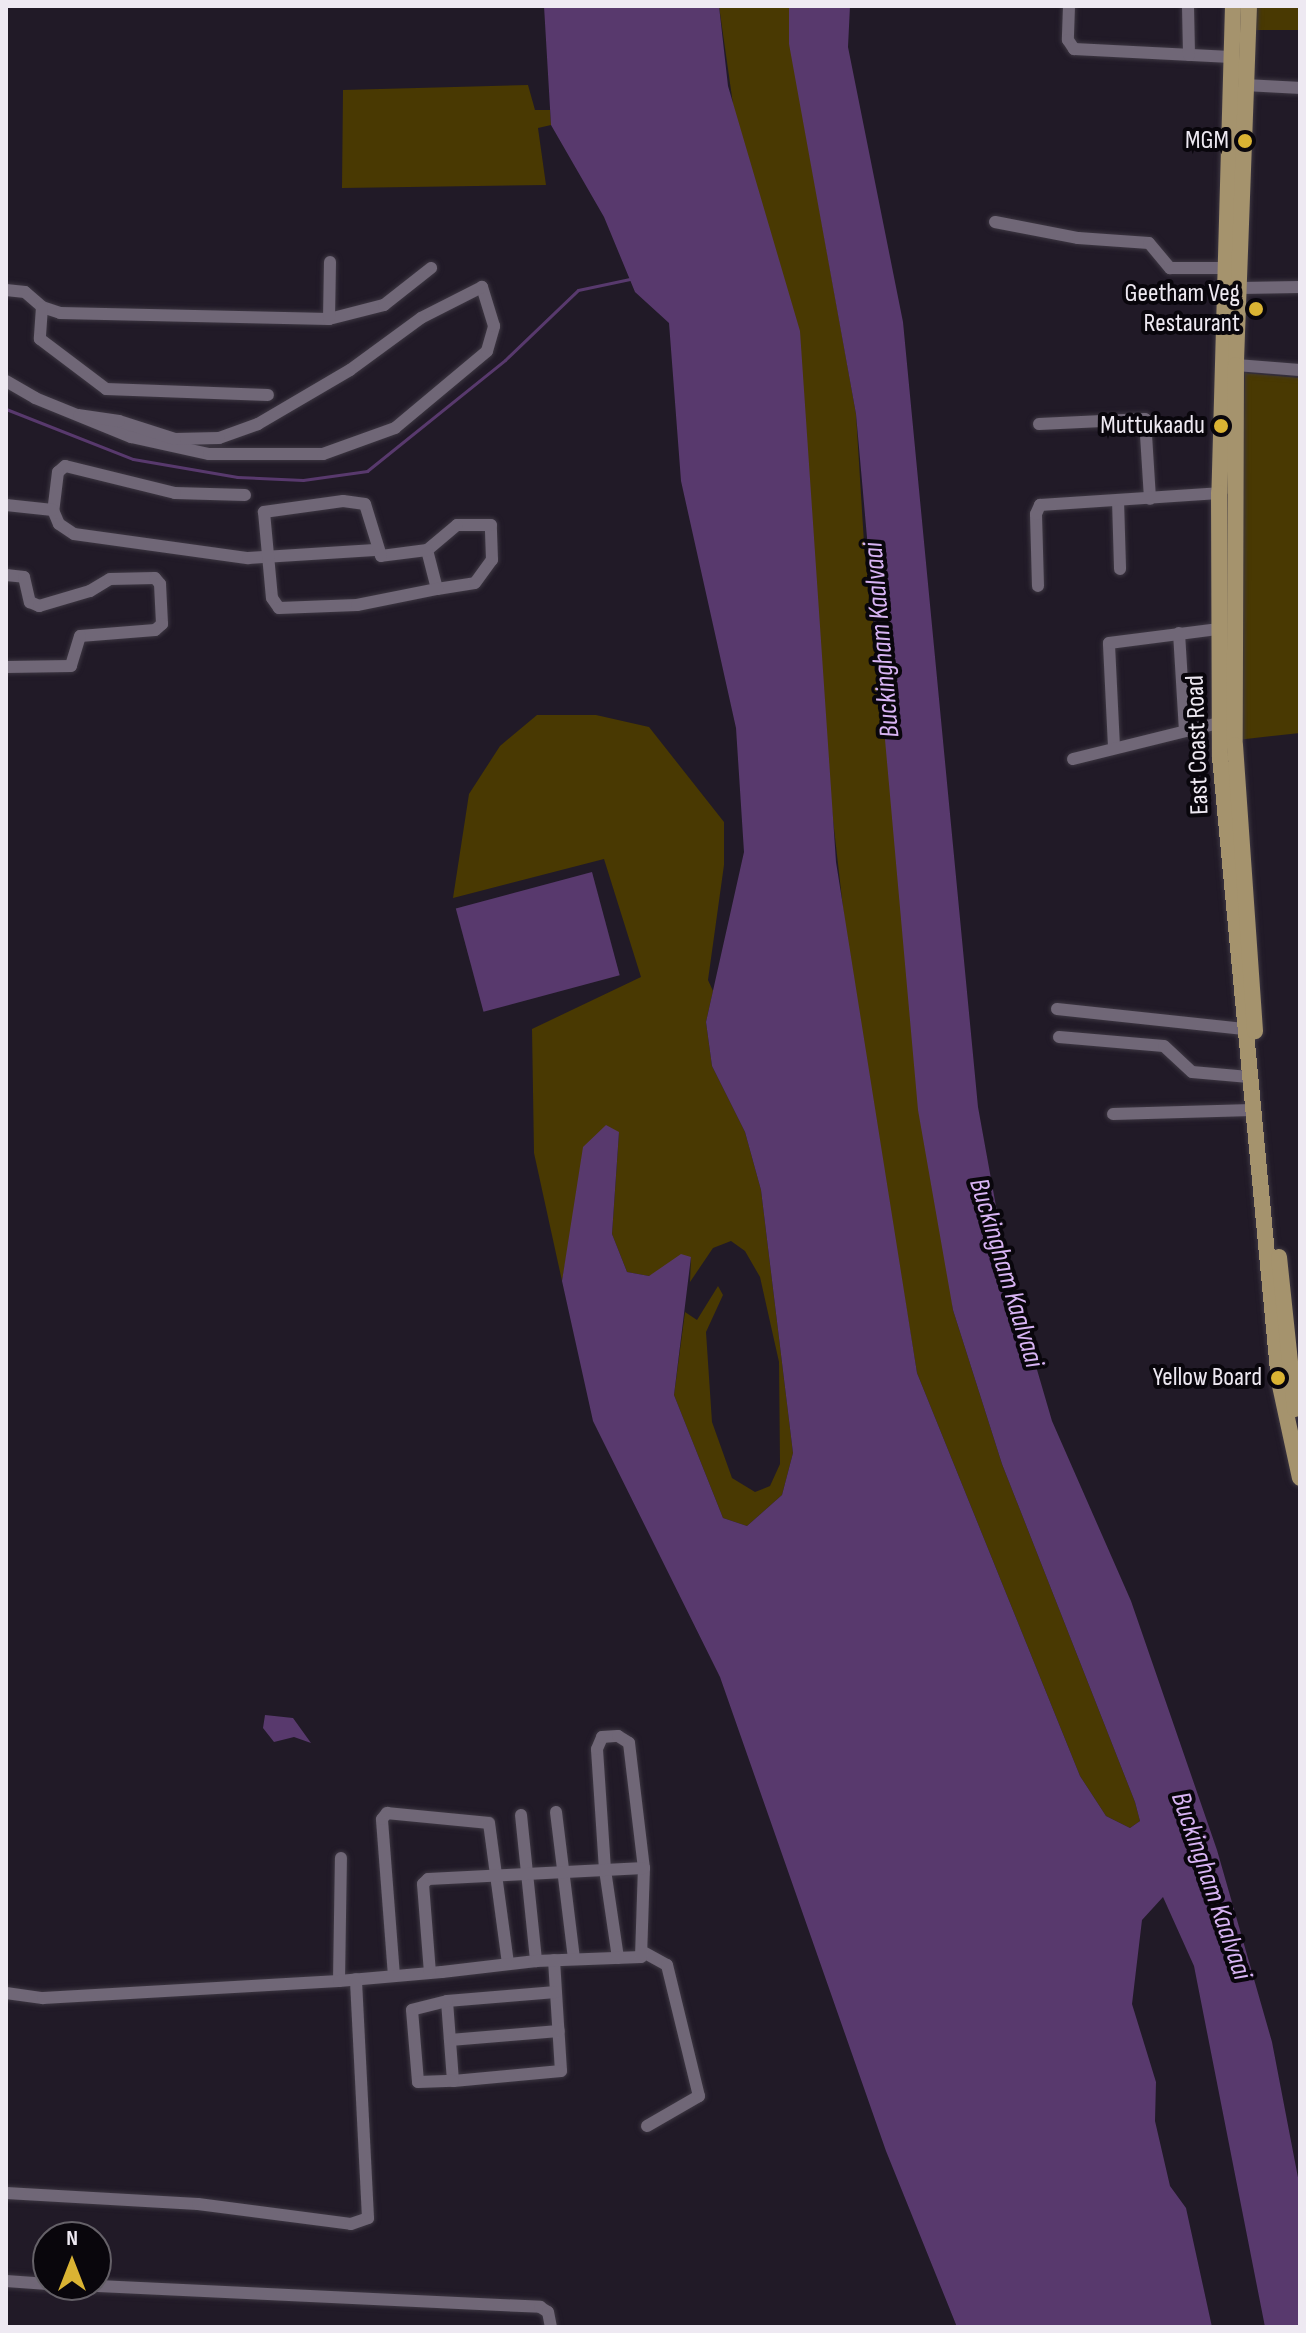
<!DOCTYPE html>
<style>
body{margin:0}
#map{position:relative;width:1306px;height:2333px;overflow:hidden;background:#211a27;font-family:"Sofia Sans Condensed",sans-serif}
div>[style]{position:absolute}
.green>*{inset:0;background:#493902;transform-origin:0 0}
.water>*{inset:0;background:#58396d;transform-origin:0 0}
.stream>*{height:3px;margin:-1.5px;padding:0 1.5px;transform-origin:1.5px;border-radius:1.5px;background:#58396d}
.roads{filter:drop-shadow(0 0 2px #3d3742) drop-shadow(0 0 2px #3d3742)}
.minor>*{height:12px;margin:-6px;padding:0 6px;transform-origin:6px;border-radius:6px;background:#706777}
.major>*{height:16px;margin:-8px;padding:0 8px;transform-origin:8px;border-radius:8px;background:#a5936d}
.dots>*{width:22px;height:22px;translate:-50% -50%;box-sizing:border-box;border:4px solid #09060c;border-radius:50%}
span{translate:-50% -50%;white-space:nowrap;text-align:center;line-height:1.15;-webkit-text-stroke:8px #09060c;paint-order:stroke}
.poi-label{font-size:26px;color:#eee9f2}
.right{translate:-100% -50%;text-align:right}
.street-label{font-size:26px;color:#eee9f2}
.water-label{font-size:28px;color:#d8b4f4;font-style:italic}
.frame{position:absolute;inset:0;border:8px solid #eee9f2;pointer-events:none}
.north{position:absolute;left:32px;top:2221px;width:80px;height:80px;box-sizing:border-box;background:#09060c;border:2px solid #656168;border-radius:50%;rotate:0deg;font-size:22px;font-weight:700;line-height:32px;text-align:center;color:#eee9f2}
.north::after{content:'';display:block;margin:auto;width:28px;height:36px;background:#dab333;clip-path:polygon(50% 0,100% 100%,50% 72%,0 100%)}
</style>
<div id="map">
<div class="green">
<i style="clip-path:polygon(719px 6px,789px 6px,790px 44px,856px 414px,864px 543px,953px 1310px,1002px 1464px,1135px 1802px,1140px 1821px,1130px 1828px,1106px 1816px,1080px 1776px,917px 1373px,850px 970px,825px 749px)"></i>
<i style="left:1252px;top:6px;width:48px;height:24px"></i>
<i style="clip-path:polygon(528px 85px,535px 110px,550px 110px,551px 125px,538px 128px,546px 185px,342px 188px,343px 90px)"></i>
<i style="clip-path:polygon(1245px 373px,1300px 378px,1300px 733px,1237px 740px)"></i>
<i style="clip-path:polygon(537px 715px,596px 715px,649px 727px,724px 822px,724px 865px,708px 980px,713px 991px,706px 1022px,712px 1066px,745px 1132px,761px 1190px,793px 1453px,782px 1495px,747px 1526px,723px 1518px,674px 1395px,685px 1312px,697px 1320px,718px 1286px,723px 1295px,706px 1332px,712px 1422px,732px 1478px,755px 1492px,770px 1486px,780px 1464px,779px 1362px,760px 1277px,745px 1251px,731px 1241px,713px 1248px,690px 1282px,691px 1257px,649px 1276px,627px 1272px,612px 1234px,619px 1132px,572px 1226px,562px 1281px,534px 1153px,532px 1029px,641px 977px,604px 859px,453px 898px,469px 794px,500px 746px)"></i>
</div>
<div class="water">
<i style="clip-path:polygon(544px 6px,719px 6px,728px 86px,800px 331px,836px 862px,917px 1373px,1080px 1776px,1106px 1816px,1130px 1828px,1140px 1821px,1135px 1802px,1002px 1464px,953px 1310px,918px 1110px,856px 414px,789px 44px,789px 6px,850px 6px,848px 47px,903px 322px,978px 1107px,1007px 1267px,1052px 1421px,1131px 1601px,1217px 1850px,1272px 2042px,1300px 2188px,1300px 2327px,1265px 2327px,1194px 1966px,1163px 1897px,1142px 1920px,1132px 2004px,1156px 2082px,1155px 2121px,1170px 2186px,1186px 2208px,1212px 2327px,957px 2327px,886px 2151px,720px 1677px,593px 1421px,562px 1281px,583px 1147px,606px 1125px,619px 1132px,612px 1234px,627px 1272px,649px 1276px,681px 1254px,691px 1257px,674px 1395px,723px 1518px,747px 1526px,782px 1495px,793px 1453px,761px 1190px,745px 1132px,712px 1066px,706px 1022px,744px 852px,736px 728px,681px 481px,669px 323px,635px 292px,604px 217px,551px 125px)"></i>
<i style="left:592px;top:872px;width:107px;height:141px;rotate:75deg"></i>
<i style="clip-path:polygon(265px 1715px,293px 1718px,311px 1743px,294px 1737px,274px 1742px,263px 1728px)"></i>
</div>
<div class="stream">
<i style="left:6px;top:409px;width:136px;rotate:21.5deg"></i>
<i style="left:133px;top:459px;width:106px;rotate:9.8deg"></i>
<i style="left:237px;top:477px;width:66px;rotate:2.6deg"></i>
<i style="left:303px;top:480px;width:65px;rotate:-8deg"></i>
<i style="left:367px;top:471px;width:177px;rotate:-38.8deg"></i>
<i style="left:505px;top:360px;width:101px;rotate:-43.8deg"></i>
<i style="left:578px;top:290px;width:53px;rotate:-11.9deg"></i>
</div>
<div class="roads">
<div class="minor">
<i style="left:1069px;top:6px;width:34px;rotate:92deg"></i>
<i style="left:1068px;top:40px;width:11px;rotate:56deg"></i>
<i style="left:1074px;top:49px;width:157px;rotate:2.9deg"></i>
<i style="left:1188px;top:6px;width:49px;rotate:88.8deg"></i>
<i style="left:1246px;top:85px;width:54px;rotate:3.2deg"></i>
<i style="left:995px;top:222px;width:85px;rotate:10.9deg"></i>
<i style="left:1078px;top:238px;width:71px;rotate:4deg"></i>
<i style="left:1149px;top:243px;width:33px;rotate:50deg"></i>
<i style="left:1170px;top:268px;width:55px"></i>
<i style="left:1240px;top:288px;width:60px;rotate:-1deg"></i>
<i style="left:6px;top:290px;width:19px;rotate:6deg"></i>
<i style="left:25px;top:292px;width:23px;rotate:41deg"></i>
<i style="left:42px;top:307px;width:19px;rotate:18deg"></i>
<i style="left:60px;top:313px;width:269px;rotate:1.3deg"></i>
<i style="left:329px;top:319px;width:57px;rotate:-14.3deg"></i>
<i style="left:384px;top:305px;width:60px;rotate:-38.2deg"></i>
<i style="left:42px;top:307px;width:32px;rotate:94deg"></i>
<i style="left:40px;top:339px;width:83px;rotate:37.1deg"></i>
<i style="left:106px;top:389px;width:162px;rotate:2.1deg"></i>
<i style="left:329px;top:319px;width:57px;rotate:-89deg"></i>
<i style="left:1236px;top:365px;width:64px;rotate:4.5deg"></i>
<i style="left:6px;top:381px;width:34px;rotate:30deg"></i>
<i style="left:35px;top:398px;width:104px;rotate:22.1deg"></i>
<i style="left:131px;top:437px;width:80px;rotate:12.3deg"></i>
<i style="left:209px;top:454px;width:114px"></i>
<i style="left:323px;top:454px;width:77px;rotate:-19.9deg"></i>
<i style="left:395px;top:428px;width:120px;rotate:-39.9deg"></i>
<i style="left:487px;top:351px;width:26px;rotate:-74deg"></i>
<i style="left:494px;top:326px;width:41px;rotate:-107.1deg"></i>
<i style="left:482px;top:287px;width:68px;rotate:153.1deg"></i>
<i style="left:421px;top:318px;width:88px;rotate:143.8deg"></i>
<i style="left:350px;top:370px;width:107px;rotate:149.6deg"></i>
<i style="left:258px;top:424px;width:41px;rotate:160.3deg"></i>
<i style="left:219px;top:438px;width:44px;rotate:178.7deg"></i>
<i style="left:175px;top:439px;width:59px;rotate:-162.2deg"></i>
<i style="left:119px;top:421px;width:40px;rotate:-171.5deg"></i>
<i style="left:1039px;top:424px;width:106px;rotate:-2.7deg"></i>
<i style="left:1145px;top:419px;width:80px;rotate:86.4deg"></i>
<i style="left:245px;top:495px;width:70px;rotate:-178.4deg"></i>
<i style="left:175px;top:493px;width:113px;rotate:-166.2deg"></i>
<i style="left:65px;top:466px;width:9px;rotate:139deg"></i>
<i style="left:58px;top:472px;width:38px;rotate:97deg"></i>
<i style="left:53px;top:510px;width:15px;rotate:67deg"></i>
<i style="left:59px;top:524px;width:18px;rotate:34deg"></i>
<i style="left:74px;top:534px;width:176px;rotate:7.9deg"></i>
<i style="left:248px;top:558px;width:127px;rotate:-3.6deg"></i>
<i style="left:1118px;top:500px;width:69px;rotate:88.3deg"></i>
<i style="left:6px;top:505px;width:47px;rotate:6.1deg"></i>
<i style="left:427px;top:550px;width:40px;rotate:75.6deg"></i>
<i style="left:437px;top:589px;width:38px;rotate:-9deg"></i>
<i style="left:475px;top:583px;width:29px;rotate:-54deg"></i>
<i style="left:492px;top:560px;width:35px;rotate:-92deg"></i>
<i style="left:491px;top:525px;width:34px;rotate:180deg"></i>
<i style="left:457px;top:525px;width:39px;rotate:140deg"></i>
<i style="left:427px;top:550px;width:46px;rotate:172.6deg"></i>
<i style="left:381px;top:556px;width:54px;rotate:-107.1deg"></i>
<i style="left:365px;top:504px;width:22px;rotate:-172deg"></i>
<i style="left:343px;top:501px;width:80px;rotate:172.1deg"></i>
<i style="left:264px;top:512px;width:86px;rotate:84.7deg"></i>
<i style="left:272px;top:598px;width:12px;rotate:55deg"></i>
<i style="left:279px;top:608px;width:78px;rotate:-2.2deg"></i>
<i style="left:357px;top:605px;width:82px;rotate:-11.3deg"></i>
<i style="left:6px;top:575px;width:18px;rotate:6deg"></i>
<i style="left:24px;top:577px;width:26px;rotate:77deg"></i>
<i style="left:30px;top:602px;width:10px;rotate:24deg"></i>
<i style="left:39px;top:606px;width:53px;rotate:-16.4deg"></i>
<i style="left:90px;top:591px;width:23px;rotate:-31deg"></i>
<i style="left:110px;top:579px;width:45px;rotate:-1.3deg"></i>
<i style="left:155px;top:578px;width:8px;rotate:50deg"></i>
<i style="left:160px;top:584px;width:40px;rotate:87.1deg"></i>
<i style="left:162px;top:624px;width:9px;rotate:139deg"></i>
<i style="left:155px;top:630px;width:75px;rotate:175.4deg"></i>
<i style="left:80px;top:636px;width:31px;rotate:107deg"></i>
<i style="left:71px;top:666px;width:65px;rotate:179.1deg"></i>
<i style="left:1038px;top:586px;width:72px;rotate:-91.6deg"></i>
<i style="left:1036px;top:514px;width:10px;rotate:-66deg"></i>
<i style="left:1040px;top:505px;width:179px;rotate:-3.8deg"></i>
<i style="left:1179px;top:633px;width:98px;rotate:86.5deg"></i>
<i style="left:1114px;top:747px;width:104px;rotate:-92.8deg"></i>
<i style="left:1109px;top:643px;width:111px;rotate:-7.3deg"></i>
<i style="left:1073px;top:759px;width:150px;rotate:-13.9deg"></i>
<i style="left:1057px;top:1009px;width:188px;rotate:6.1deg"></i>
<i style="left:1059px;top:1037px;width:105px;rotate:4.9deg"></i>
<i style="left:1164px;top:1046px;width:38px;rotate:43deg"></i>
<i style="left:1192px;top:1072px;width:57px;rotate:5deg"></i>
<i style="left:1113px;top:1114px;width:139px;rotate:-1.6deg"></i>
<i style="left:556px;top:1812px;width:148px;rotate:83deg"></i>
<i style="left:521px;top:1815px;width:147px;rotate:84.1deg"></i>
<i style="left:645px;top:1953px;width:25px;rotate:29deg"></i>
<i style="left:667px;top:1965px;width:135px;rotate:76.3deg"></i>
<i style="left:699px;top:2096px;width:60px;rotate:150deg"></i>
<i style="left:618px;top:1958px;width:89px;rotate:-98.4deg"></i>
<i style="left:605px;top:1870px;width:121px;rotate:-93.8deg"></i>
<i style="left:597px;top:1749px;width:13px;rotate:-67deg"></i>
<i style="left:602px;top:1737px;width:16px;rotate:-4deg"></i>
<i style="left:618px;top:1736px;width:13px;rotate:32deg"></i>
<i style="left:629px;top:1743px;width:126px;rotate:83.2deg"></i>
<i style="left:554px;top:1960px;width:111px;rotate:86.4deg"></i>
<i style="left:561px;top:2071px;width:108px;rotate:174.7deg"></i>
<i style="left:453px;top:2081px;width:80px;rotate:-94.3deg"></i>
<i style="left:447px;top:2001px;width:109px;rotate:-4.7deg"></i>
<i style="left:394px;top:1976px;width:157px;rotate:-94.4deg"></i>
<i style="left:382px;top:1819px;width:8px;rotate:-50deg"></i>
<i style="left:387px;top:1813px;width:102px;rotate:5.6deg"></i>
<i style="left:489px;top:1823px;width:142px;rotate:82.3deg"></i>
<i style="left:339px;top:1981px;width:123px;rotate:-89.1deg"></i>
<i style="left:6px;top:1993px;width:37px;rotate:8deg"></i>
<i style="left:43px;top:1998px;width:296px;rotate:-3.3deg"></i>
<i style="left:339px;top:1981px;width:103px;rotate:-5deg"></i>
<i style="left:442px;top:1972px;width:95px;rotate:-6.7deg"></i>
<i style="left:536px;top:1961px;width:105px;rotate:-2.2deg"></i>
<i style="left:641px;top:1957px;width:89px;rotate:-88.1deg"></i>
<i style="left:644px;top:1868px;width:216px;rotate:177.1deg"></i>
<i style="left:428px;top:1879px;width:7px;rotate:135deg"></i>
<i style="left:423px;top:1884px;width:89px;rotate:85.5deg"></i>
<i style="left:447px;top:2001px;width:36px;rotate:166deg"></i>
<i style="left:412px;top:2010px;width:72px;rotate:85.2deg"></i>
<i style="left:418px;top:2082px;width:35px;rotate:-2deg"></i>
<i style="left:450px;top:2040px;width:109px;rotate:-4.7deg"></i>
<i style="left:6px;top:2193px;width:192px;rotate:3.3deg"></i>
<i style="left:198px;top:2204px;width:154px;rotate:7.4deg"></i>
<i style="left:351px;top:2224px;width:18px;rotate:-19deg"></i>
<i style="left:368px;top:2218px;width:239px;rotate:-92.9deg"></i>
<i style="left:6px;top:2281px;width:42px;rotate:4.1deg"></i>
<i style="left:77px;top:2285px;width:464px;rotate:2.7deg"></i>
<i style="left:540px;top:2307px;width:9px;rotate:32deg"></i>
<i style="left:548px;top:2312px;width:15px;rotate:79deg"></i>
</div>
<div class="major">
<i style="left:1233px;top:6px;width:487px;rotate:91.6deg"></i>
<i style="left:1219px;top:493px;width:264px;rotate:89.8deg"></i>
<i style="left:1220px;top:757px;width:627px;rotate:84.6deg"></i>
<i style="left:1279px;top:1381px;width:99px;rotate:77.8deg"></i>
<i style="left:1249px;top:6px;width:359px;rotate:92.1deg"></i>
<i style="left:1236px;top:365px;width:380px;rotate:90.2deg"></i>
<i style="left:1235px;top:745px;width:287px;rotate:86deg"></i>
<i style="left:1279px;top:1257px;width:153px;rotate:84deg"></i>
</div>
</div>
<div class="dots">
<i style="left:1245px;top:141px;background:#dab333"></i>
<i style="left:1256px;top:309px;background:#dab333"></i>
<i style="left:1221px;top:426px;background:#dab333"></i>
<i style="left:1278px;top:1378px;background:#dab333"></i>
</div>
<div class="poi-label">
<span class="right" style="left:1229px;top:141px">MGM</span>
<span class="right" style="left:1240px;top:309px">Geetham Veg<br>Restaurant</span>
<span class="right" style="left:1205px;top:426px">Muttukaadu</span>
<span class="right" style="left:1262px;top:1378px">Yellow Board</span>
</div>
<div class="street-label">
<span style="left:1198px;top:745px;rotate:-92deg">East Coast Road</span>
</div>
<div class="water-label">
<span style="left:882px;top:640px;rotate:-95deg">Buckingham Kaalvaai</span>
<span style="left:1006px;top:1273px;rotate:73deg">Buckingham Kaalvaai</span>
<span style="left:1211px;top:1886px;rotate:71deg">Buckingham Kaalvaai</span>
</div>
<div class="frame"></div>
<div class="north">N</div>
</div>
